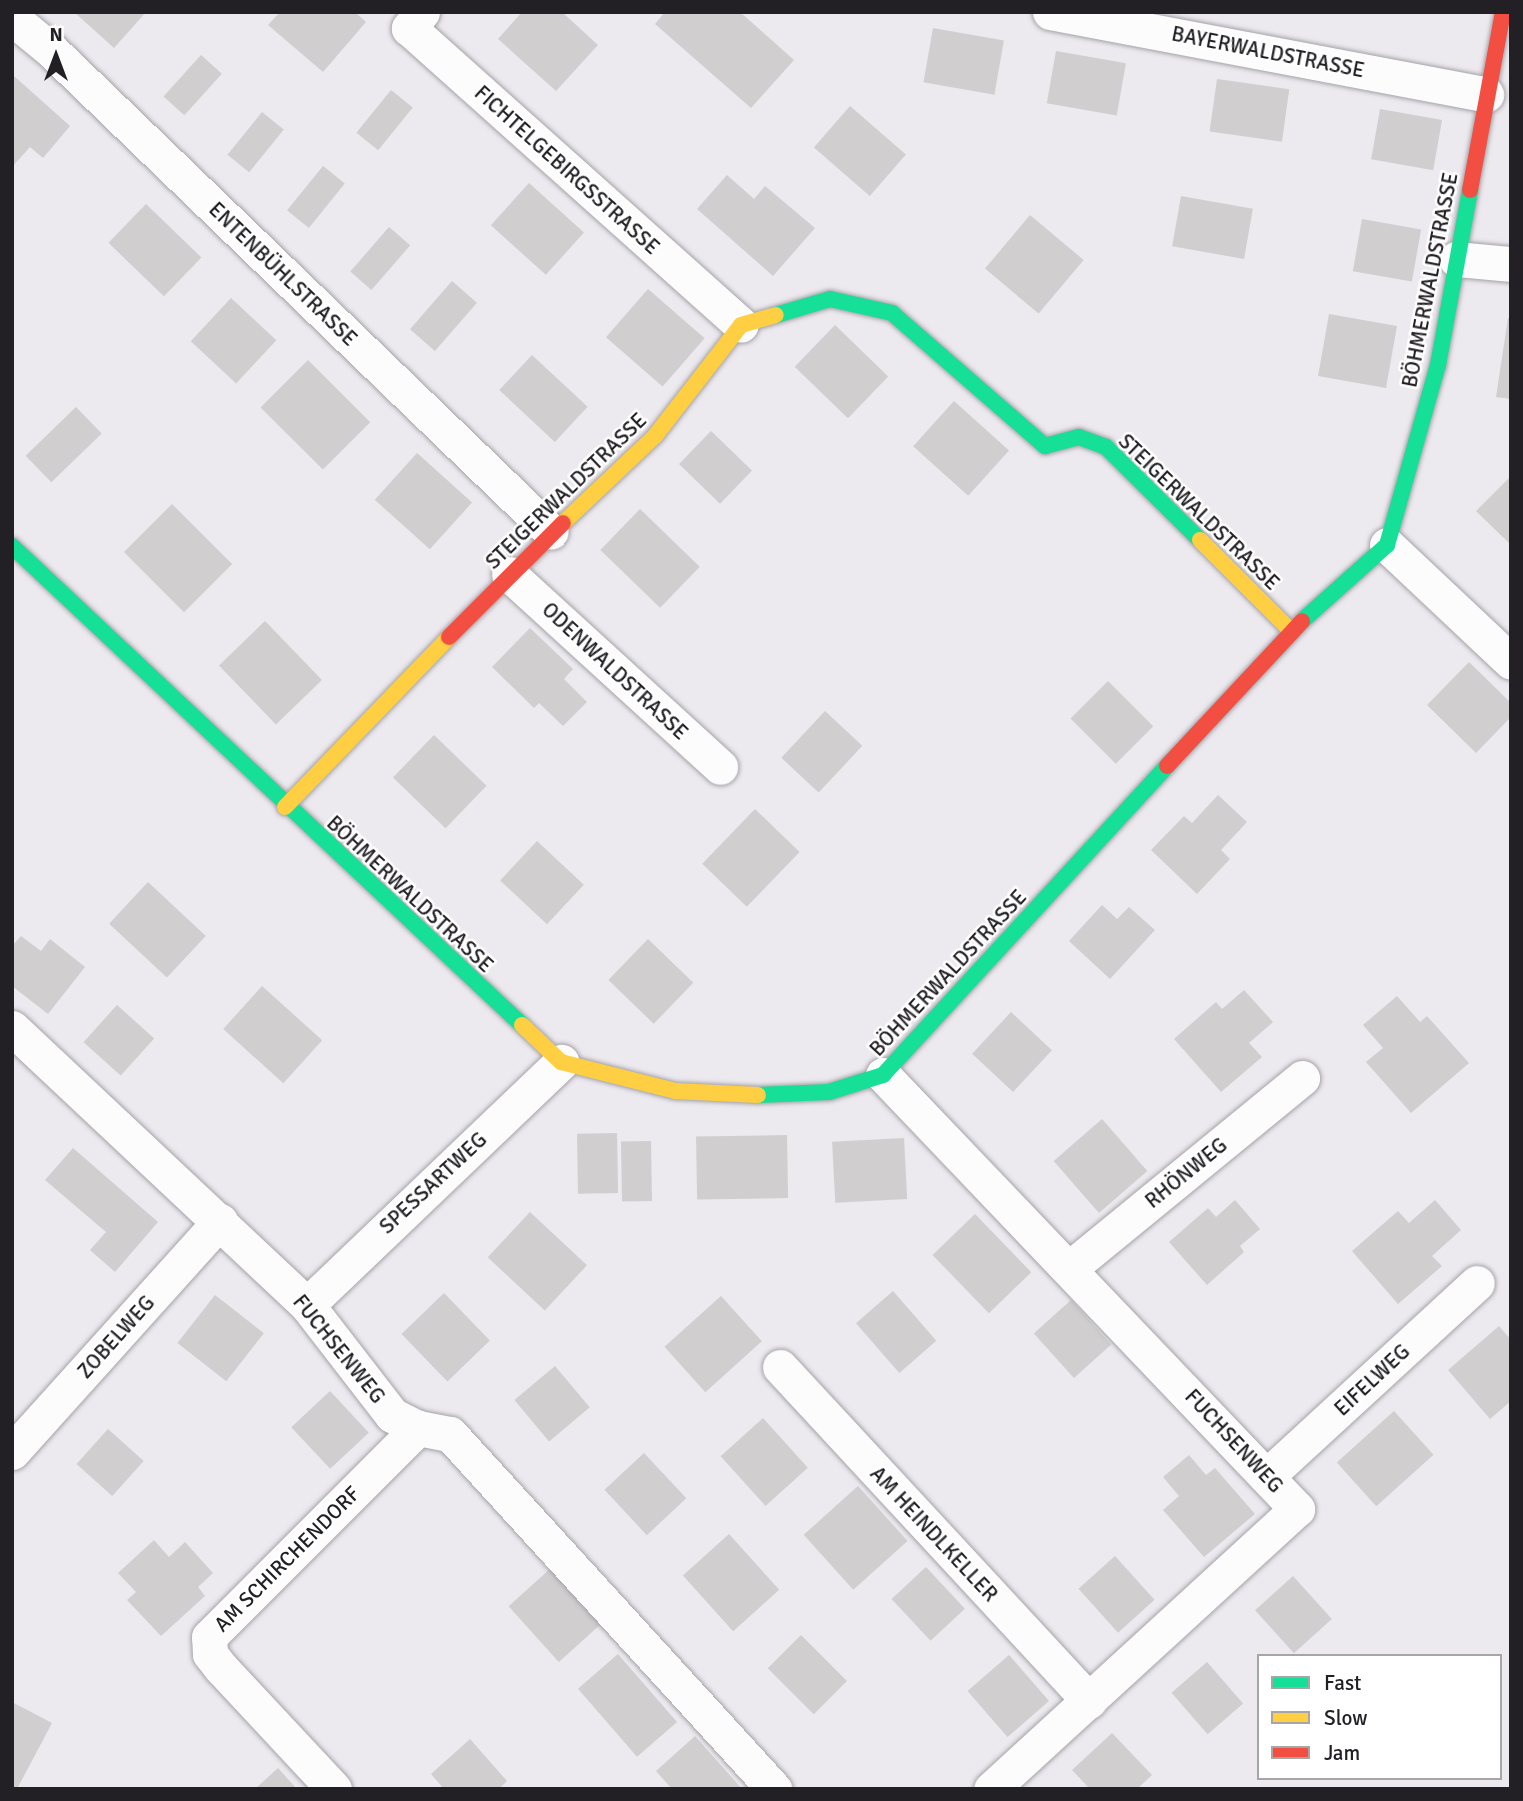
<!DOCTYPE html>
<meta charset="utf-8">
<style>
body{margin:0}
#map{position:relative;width:1523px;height:1801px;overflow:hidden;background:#ece9ef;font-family:Signika,sans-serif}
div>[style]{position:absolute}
.building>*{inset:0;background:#d1ced0;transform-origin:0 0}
.roads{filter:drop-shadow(0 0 2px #a4a3a7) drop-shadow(0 0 2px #a4a3a7)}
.street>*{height:35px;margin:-17.5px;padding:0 17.5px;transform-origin:17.5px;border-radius:17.5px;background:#fcfcfd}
.fast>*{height:16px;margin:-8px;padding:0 8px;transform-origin:8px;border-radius:8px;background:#16e098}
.slow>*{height:16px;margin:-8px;padding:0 8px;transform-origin:8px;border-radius:8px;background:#ffcf43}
.jam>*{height:16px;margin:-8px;padding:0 8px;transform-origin:8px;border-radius:8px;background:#f24e42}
span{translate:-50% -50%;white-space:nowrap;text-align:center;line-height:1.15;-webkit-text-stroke:5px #fff;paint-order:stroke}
.street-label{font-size:21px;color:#222024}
.frame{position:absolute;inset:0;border:14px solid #222024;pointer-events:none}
.legend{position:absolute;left:1257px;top:1654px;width:245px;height:126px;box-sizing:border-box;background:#fff;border:2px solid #a7a6a7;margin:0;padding:9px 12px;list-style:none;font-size:21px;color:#222024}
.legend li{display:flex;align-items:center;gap:14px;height:35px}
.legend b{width:35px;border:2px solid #a7a6a7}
.north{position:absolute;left:21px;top:21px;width:70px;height:70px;-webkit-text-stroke:5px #fff;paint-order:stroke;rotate:0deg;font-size:19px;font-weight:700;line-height:28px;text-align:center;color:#222024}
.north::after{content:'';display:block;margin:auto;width:24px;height:32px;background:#222024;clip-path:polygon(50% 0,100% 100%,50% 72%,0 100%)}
</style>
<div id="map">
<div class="building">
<i style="clip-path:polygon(74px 12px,146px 12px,114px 48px)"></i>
<i style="clip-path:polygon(280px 12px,355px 12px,366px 22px,323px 72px,268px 25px)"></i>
<i style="clip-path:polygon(522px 12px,562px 12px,598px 45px,556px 91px,498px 39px)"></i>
<i style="clip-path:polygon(665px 12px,740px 12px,794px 60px,751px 108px,655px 24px)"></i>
<i style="left:933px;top:28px;width:72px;height:55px;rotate:10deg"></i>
<i style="left:1056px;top:51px;width:71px;height:53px;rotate:10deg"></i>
<i style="left:201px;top:55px;width:28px;height:56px;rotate:42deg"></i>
<i style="clip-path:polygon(14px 76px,70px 126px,43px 158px,30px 147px,12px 167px)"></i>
<i style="left:1217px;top:79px;width:73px;height:53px;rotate:8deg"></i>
<i style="left:391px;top:90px;width:28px;height:55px;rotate:39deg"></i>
<i style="left:850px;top:106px;width:74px;height:55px;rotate:41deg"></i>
<i style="left:1380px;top:109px;width:63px;height:51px;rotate:10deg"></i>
<i style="left:262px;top:112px;width:28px;height:55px;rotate:39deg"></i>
<i style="left:323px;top:166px;width:28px;height:57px;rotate:39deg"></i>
<i style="clip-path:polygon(727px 175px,754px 199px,765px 186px,815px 228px,773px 276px,697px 209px)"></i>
<i style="left:529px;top:183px;width:74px;height:57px;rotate:42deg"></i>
<i style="left:1181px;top:196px;width:73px;height:51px;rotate:10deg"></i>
<i style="left:146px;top:204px;width:77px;height:54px;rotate:44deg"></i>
<i style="left:1030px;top:215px;width:70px;height:70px;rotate:40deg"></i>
<i style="left:1362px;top:219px;width:60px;height:53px;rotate:10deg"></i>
<i style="left:389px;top:227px;width:28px;height:59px;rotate:41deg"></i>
<i style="left:452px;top:281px;width:33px;height:64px;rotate:41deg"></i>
<i style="left:648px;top:289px;width:75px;height:64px;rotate:41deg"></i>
<i style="left:231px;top:298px;width:62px;height:59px;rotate:43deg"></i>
<i style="left:1329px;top:314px;width:69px;height:63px;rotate:10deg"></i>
<i style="clip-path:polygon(1508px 318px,1511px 318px,1511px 399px,1496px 397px)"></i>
<i style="left:835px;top:325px;width:74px;height:58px;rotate:44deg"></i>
<i style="left:532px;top:355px;width:76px;height:48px;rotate:43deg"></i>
<i style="left:308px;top:360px;width:88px;height:67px;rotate:45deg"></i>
<i style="left:954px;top:401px;width:74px;height:61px;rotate:42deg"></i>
<i style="left:76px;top:407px;width:37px;height:70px;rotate:46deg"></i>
<i style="left:711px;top:431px;width:57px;height:46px;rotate:44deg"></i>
<i style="left:417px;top:453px;width:74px;height:63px;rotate:42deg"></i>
<i style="clip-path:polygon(1511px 476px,1511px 545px,1476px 511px)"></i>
<i style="left:172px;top:504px;width:85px;height:68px;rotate:45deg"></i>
<i style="left:640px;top:509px;width:83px;height:57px;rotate:44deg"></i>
<i style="left:265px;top:621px;width:82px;height:64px;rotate:46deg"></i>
<i style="clip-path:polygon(530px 628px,573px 669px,564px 679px,587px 702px,563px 726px,539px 703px,534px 708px,492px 667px)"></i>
<i style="clip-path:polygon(1469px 662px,1511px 703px,1511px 717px,1476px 753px,1427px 705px)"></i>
<i style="left:1108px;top:681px;width:64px;height:53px;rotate:45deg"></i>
<i style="left:825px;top:711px;width:51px;height:64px;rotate:43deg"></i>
<i style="left:434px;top:735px;width:73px;height:59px;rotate:44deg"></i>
<i style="clip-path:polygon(1218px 795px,1247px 822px,1221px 850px,1230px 859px,1197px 894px,1151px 850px,1184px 816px,1192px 823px)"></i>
<i style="left:755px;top:809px;width:62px;height:76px;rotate:44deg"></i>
<i style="left:537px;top:841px;width:64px;height:54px;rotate:43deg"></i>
<i style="left:148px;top:882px;width:79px;height:57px;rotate:43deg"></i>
<i style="clip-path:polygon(1102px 905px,1117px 919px,1129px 907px,1155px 930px,1110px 979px,1069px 941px)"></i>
<i style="clip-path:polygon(21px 936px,41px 951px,50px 939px,85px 967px,48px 1014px,12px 986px,12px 946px)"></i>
<i style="left:648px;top:939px;width:63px;height:57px;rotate:44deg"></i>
<i style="left:262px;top:986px;width:81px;height:58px;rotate:42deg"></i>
<i style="clip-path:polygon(1244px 990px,1273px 1022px,1249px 1043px,1262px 1057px,1221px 1092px,1174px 1039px,1216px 1002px,1222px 1009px)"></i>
<i style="clip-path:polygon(1397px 996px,1420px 1022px,1427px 1016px,1469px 1063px,1411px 1113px,1366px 1062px,1383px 1048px,1363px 1025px)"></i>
<i style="left:117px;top:1005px;width:50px;height:50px;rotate:42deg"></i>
<i style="left:1011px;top:1012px;width:56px;height:57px;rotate:43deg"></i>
<i style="left:1102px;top:1119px;width:69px;height:64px;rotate:49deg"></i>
<i style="left:617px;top:1133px;width:60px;height:40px;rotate:89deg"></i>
<i style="left:787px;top:1135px;width:63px;height:91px;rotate:89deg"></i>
<i style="left:904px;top:1138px;width:61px;height:72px;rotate:87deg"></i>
<i style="left:651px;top:1141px;width:60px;height:30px;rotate:89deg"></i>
<i style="clip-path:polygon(73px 1148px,158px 1222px,115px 1272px,90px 1250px,106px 1232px,45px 1180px)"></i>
<i style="clip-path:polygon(1235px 1200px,1260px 1229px,1240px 1246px,1244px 1252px,1207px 1285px,1169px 1242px,1208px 1208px,1216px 1217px)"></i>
<i style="clip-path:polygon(1435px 1200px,1461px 1230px,1432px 1256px,1442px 1266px,1398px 1304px,1352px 1251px,1398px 1211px,1409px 1223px)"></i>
<i style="left:530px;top:1212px;width:78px;height:62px;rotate:43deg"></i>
<i style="left:975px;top:1214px;width:81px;height:59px;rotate:46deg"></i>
<i style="left:893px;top:1291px;width:66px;height:49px;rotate:49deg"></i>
<i style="left:444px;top:1293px;width:66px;height:59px;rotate:46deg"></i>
<i style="left:215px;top:1295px;width:62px;height:61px;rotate:38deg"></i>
<i style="left:721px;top:1296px;width:61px;height:76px;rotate:48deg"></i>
<i style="left:1071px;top:1300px;width:60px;height:50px;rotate:48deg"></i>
<i style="clip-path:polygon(1499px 1326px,1511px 1340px,1511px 1401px,1490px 1419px,1448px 1370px)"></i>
<i style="left:555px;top:1366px;width:54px;height:53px;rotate:50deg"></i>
<i style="left:330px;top:1391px;width:57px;height:53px;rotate:47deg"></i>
<i style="left:1394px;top:1411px;width:59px;height:77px;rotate:48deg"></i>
<i style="left:763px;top:1418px;width:67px;height:57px;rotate:48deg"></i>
<i style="left:108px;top:1429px;width:48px;height:47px;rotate:42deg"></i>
<i style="left:644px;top:1453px;width:62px;height:54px;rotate:47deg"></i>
<i style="clip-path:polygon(1189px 1455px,1206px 1475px,1215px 1468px,1255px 1514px,1204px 1557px,1163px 1510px,1179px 1496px,1163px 1477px)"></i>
<i style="left:858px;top:1486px;width:74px;height:73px;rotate:48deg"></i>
<i style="left:729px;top:1534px;width:75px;height:62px;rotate:48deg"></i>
<i style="clip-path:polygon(154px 1540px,169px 1557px,185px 1542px,213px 1573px,198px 1587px,205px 1596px,161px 1636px,127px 1600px,136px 1592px,118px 1573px)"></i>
<i style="left:1115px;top:1556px;width:59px;height:49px;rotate:48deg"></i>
<i style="left:926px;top:1567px;width:57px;height:47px;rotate:47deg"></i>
<i style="left:551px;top:1568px;width:75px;height:57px;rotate:48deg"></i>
<i style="left:1293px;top:1576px;width:58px;height:51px;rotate:48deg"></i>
<i style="left:801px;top:1635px;width:65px;height:47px;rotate:45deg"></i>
<i style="left:618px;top:1654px;width:90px;height:53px;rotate:49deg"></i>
<i style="left:1009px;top:1655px;width:61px;height:55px;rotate:49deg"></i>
<i style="left:1207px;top:1662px;width:55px;height:47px;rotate:49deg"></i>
<i style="clip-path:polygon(12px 1702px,52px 1723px,17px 1789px,12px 1789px)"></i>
<i style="clip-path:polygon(1112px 1733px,1152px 1775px,1137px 1789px,1090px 1789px,1072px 1770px)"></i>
<i style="clip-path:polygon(695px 1736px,742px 1789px,672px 1789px,656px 1771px)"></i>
<i style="clip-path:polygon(470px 1739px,507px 1781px,499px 1789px,444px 1789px,431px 1774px)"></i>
<i style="clip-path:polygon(278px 1768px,297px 1789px,255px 1789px)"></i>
</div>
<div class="roads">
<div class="street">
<i style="left:422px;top:12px;width:21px;rotate:129deg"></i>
<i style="left:409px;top:28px;width:445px;rotate:41.8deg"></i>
<i style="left:1050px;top:12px;width:444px;rotate:10.7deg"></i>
<i style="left:12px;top:18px;width:50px;rotate:39.4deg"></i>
<i style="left:51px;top:50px;width:694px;rotate:43.95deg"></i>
<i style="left:1456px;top:259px;width:55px;rotate:5.2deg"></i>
<i style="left:1387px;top:545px;width:170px;rotate:43.3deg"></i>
<i style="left:509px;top:574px;width:286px;rotate:42.4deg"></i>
<i style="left:12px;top:1028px;width:405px;rotate:43.2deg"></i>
<i style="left:307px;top:1305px;width:139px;rotate:52.3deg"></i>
<i style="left:392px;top:1415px;width:29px;rotate:27deg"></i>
<i style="left:418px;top:1428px;width:33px;rotate:11deg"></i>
<i style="left:450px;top:1434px;width:481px;rotate:47.6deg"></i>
<i style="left:883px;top:1075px;width:600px;rotate:46.35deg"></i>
<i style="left:1297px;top:1509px;width:415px;rotate:137.5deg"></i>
<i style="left:1070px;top:1268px;width:300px;rotate:-39.3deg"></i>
<i style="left:307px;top:1305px;width:352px;rotate:-43.7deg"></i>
<i style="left:780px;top:1367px;width:455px;rotate:47.2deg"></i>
<i style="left:12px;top:1452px;width:311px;rotate:-48deg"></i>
<i style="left:1267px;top:1476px;width:285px;rotate:-42.6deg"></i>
<i style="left:334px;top:1789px;width:166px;rotate:-133deg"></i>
<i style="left:221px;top:1668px;width:18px;rotate:-128deg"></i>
<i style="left:210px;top:1654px;width:17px;rotate:-93deg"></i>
<i style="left:209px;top:1637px;width:296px;rotate:-45deg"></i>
</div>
<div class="fast">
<i style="left:776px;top:315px;width:56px;rotate:-16.5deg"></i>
<i style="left:830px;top:299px;width:64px;rotate:12.7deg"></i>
<i style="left:892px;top:313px;width:203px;rotate:41deg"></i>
<i style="left:1045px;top:446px;width:35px;rotate:-15deg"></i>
<i style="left:1079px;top:437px;width:29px;rotate:20deg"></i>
<i style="left:1106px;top:447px;width:132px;rotate:44.7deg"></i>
<i style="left:12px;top:546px;width:700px;rotate:43.2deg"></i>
<i style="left:1302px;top:621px;width:114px;rotate:-41.8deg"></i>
<i style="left:1387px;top:545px;width:187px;rotate:-74.2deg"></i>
<i style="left:1438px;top:365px;width:178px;rotate:-79.6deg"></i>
<i style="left:758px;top:1095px;width:71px;rotate:-2.4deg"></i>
<i style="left:829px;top:1092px;width:57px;rotate:-17.5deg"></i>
<i style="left:883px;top:1075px;width:420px;rotate:-47.4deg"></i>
</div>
<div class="slow">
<i style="left:563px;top:523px;width:127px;rotate:-43.4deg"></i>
<i style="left:655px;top:436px;width:140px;rotate:-52.2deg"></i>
<i style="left:741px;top:325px;width:36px;rotate:-16deg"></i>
<i style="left:1200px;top:540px;width:129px;rotate:45deg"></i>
<i style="left:285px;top:807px;width:236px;rotate:-46deg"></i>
<i style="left:522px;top:1025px;width:54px;rotate:43.5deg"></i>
<i style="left:561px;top:1062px;width:119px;rotate:14.2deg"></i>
<i style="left:676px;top:1091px;width:82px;rotate:2.8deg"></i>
</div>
<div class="jam">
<i style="left:1470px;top:190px;width:181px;rotate:-79.5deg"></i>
<i style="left:449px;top:637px;width:161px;rotate:-45deg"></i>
<i style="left:1167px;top:766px;width:198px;rotate:-47deg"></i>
</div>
</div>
<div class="street-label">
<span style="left:1268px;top:52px;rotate:11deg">BAYERWALDSTRASSE</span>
<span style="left:567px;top:170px;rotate:42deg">FICHTELGEBIRGSSTRASSE</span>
<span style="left:283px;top:274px;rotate:44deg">ENTENBÜHLSTRASSE</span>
<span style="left:1430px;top:280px;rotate:-79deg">BÖHMERWALDSTRASSE</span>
<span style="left:566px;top:491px;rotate:-44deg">STEIGERWALDSTRASSE</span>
<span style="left:1199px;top:512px;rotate:44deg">STEIGERWALDSTRASSE</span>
<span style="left:615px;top:671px;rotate:43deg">ODENWALDSTRASSE</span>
<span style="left:410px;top:894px;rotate:43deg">BÖHMERWALDSTRASSE</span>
<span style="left:948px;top:973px;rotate:-47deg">BÖHMERWALDSTRASSE</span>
<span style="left:1186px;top:1173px;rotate:-39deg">RHÖNWEG</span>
<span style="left:433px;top:1183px;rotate:-43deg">SPESSARTWEG</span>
<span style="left:116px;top:1337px;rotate:-48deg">ZOBELWEG</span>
<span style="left:339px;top:1349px;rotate:51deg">FUCHSENWEG</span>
<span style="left:1372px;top:1380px;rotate:-43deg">EIFELWEG</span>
<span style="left:1234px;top:1441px;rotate:47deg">FUCHSENWEG</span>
<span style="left:934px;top:1534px;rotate:47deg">AM HEINDLKELLER</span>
<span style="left:287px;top:1559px;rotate:-45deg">AM SCHIRCHENDORF</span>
</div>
<div class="frame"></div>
<ul class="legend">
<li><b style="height:9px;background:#16e098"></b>Fast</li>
<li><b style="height:9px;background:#ffcf43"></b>Slow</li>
<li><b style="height:9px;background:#f24e42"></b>Jam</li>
</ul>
<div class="north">N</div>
</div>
